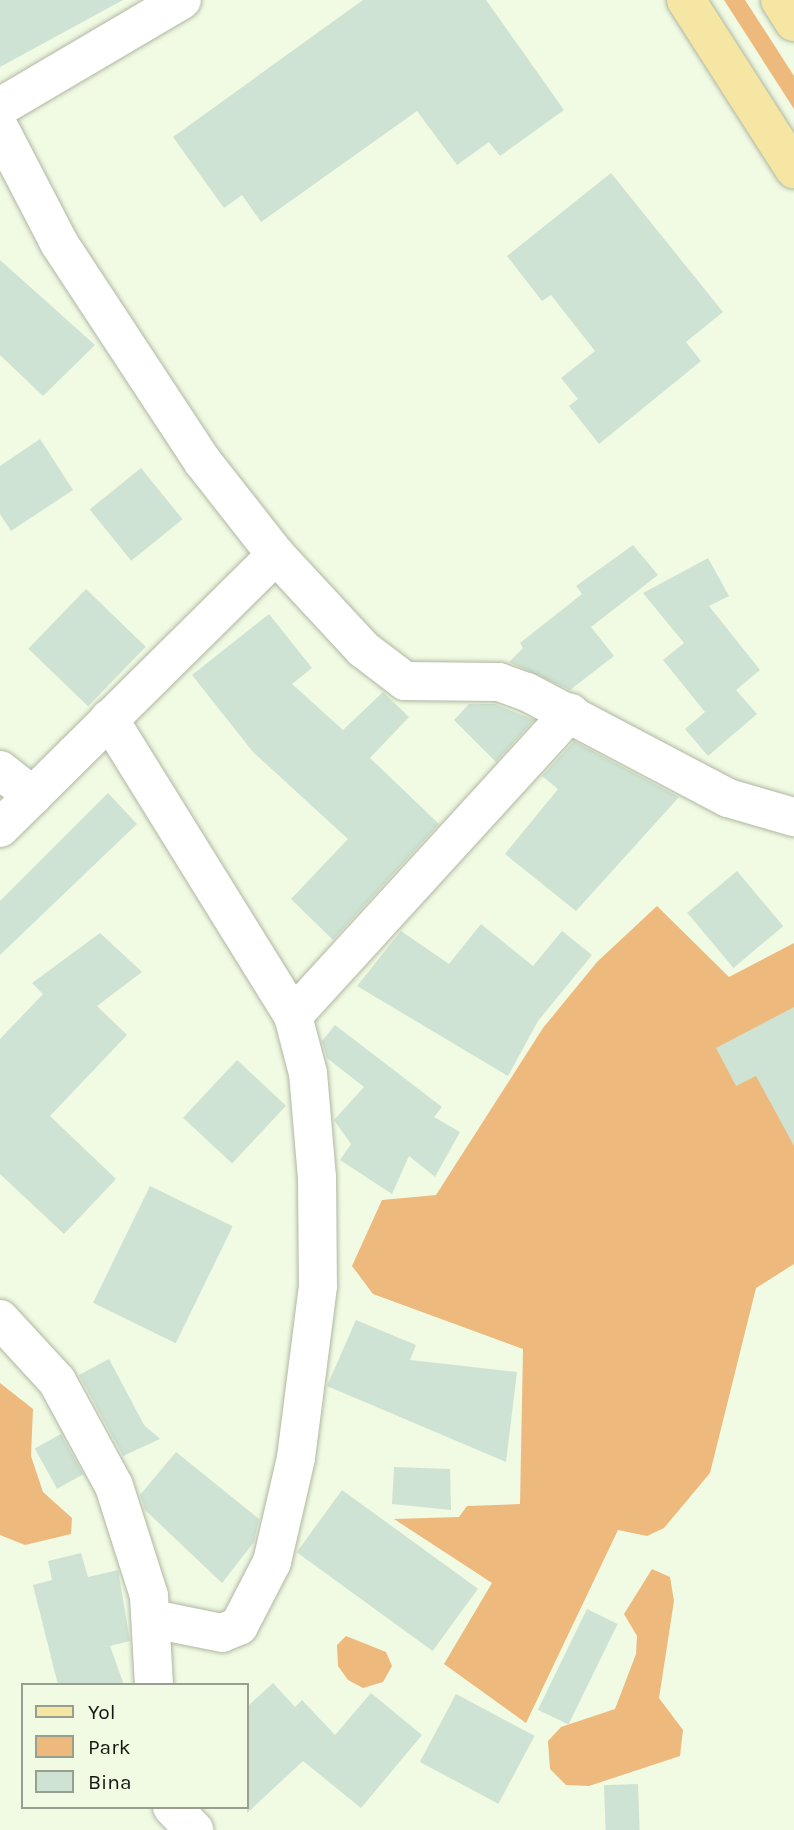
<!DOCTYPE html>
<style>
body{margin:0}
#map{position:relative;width:794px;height:1830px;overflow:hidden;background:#f1fae3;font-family:Karla,sans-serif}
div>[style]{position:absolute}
.green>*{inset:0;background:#eeb97d}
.building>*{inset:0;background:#cee3d3;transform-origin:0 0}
.roads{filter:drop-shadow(0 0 2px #afb7a2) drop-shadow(0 0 2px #afb7a2)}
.minor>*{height:38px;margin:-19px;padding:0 19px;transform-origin:19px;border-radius:19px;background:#fff}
.major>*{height:38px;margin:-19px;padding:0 19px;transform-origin:19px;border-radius:19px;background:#f5e6a4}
span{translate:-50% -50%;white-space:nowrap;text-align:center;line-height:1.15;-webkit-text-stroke:5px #f1fae3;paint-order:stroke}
.legend{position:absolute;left:21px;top:1683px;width:228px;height:126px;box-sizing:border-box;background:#f1fae3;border:2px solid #999f8f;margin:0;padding:9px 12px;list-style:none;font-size:21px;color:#151710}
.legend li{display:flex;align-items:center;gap:14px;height:35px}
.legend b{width:35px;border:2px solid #999f8f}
</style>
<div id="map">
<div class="green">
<i style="clip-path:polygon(724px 0,745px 0,794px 76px,794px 109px)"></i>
<i style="clip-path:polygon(657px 906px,729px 977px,794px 943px,794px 1264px,756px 1288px,710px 1473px,664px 1528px,647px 1536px,618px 1530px,526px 1723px,444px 1664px,492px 1583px,394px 1519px,459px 1517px,467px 1506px,520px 1504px,523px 1349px,373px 1294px,352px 1266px,382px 1200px,436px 1195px,543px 1028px,597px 962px)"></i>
<i style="clip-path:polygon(0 1383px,33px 1409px,31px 1456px,43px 1492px,72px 1518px,71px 1534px,25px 1545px,0 1535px)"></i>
<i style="clip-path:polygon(652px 1569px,670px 1577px,674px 1601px,659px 1698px,683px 1730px,680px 1756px,589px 1786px,566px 1785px,550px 1769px,548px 1741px,561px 1727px,615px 1709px,636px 1654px,637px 1636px,624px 1614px)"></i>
<i style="clip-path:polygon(346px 1636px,386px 1652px,392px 1666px,383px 1682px,363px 1688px,348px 1680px,338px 1666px,337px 1645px)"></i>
</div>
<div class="building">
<i style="clip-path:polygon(0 0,123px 0,0 67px)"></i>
<i style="clip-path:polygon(363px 0,486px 0,564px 110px,500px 156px,489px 142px,457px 165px,417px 111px,261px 222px,242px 195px,224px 208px,173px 137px)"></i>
<i style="clip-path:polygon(611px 173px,723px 312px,686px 342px,701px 361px,599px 444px,569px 406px,578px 399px,561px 378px,595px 351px,551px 295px,542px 301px,507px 256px)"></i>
<i style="clip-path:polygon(0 260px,95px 345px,43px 396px,0 355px)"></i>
<i style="clip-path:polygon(40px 439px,73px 490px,11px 531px,0 514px,0 466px)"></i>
<i style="left:141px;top:468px;width:66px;height:66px;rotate:51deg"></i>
<i style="clip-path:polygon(633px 545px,658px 575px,591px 627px,614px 656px,570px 690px,509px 662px,523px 648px,520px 643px,582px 594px,576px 586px)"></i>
<i style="clip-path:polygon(708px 558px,729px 596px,709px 606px,760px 670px,736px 690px,757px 714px,708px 756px,685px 729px,705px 712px,663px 660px,684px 643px,643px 593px)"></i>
<i style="left:86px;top:589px;width:83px;height:83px;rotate:44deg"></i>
<i style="clip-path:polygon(269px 614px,312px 668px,292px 684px,343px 730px,383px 692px,409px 717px,370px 758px,439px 824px,333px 940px,291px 899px,348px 839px,253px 752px,192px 675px)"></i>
<i style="clip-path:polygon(469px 704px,495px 704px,534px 720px,496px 762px,454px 720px)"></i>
<i style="clip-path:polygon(574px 741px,679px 797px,576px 911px,505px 854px,558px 789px,542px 776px)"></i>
<i style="clip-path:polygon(108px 793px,137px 824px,0 955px,0 901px)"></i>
<i style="left:737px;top:871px;width:72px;height:65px;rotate:50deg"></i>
<i style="clip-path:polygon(481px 924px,533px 966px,562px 931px,592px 955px,538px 1021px,508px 1076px,357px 986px,401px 931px,449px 964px)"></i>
<i style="clip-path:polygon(100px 933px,142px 972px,97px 1006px,127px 1035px,50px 1116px,116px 1179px,64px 1234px,0 1174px,0 1039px,43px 994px,32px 983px)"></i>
<i style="clip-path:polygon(794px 1007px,794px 1146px,756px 1076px,736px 1086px,716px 1048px)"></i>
<i style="clip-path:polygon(335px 1025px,442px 1107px,434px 1117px,460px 1132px,435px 1177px,409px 1156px,392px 1194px,340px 1160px,351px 1144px,334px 1120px,364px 1087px,327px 1058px,322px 1041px)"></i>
<i style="left:237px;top:1060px;width:67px;height:79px;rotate:43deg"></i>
<i style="left:150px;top:1186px;width:92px;height:130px;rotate:26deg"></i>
<i style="clip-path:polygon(356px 1320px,416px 1345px,410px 1360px,517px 1372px,506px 1462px,327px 1386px)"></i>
<i style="clip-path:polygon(109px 1359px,144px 1425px,160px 1439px,123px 1456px,79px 1375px)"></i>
<i style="left:61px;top:1434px;width:46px;height:30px;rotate:61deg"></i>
<i style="clip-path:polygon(176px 1452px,259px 1519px,254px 1542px,222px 1583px,145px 1510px,140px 1495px)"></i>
<i style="clip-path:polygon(394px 1467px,450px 1469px,451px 1510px,392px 1504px)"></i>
<i style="left:342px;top:1490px;width:168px;height:77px;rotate:36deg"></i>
<i style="clip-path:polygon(81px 1553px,88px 1577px,118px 1570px,130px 1641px,110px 1646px,124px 1685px,58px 1685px,33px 1585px,52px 1580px,48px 1561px)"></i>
<i style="left:587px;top:1609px;width:34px;height:112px;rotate:26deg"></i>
<i style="clip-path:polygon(273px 1683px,295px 1707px,302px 1700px,335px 1735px,371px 1693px,422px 1735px,361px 1808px,303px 1761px,247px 1813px,247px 1707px)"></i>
<i style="left:456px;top:1694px;width:89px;height:77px;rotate:28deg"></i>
<i style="left:638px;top:1784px;width:46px;height:34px;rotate:88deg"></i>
</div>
<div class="roads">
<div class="minor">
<i style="left:0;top:107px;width:211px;rotate:-30.5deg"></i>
<i style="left:0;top:129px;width:128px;rotate:62.6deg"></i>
<i style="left:59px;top:243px;width:262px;rotate:56.7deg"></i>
<i style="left:203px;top:462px;width:118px;rotate:51.9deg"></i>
<i style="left:276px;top:555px;width:128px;rotate:47.2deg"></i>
<i style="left:363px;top:649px;width:53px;rotate:37.3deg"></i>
<i style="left:405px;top:681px;width:94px;rotate:0.6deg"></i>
<i style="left:499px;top:682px;width:30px;rotate:20deg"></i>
<i style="left:527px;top:692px;width:227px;rotate:27.8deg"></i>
<i style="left:728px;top:798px;width:69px;rotate:16.1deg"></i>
<i style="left:109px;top:719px;width:349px;rotate:58.2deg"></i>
<i style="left:293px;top:1016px;width:59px;rotate:75.3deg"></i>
<i style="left:308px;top:1073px;width:104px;rotate:85.1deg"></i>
<i style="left:317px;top:1177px;width:109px;rotate:89.5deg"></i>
<i style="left:318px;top:1286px;width:173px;rotate:97.3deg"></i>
<i style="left:296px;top:1458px;width:107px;rotate:103deg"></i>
<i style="left:272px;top:1562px;width:72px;rotate:117.3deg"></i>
<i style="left:239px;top:1626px;width:18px;rotate:158deg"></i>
<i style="left:222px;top:1633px;width:70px;rotate:-168.5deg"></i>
<i style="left:0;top:770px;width:42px;rotate:38.2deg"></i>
<i style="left:0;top:828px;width:388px;rotate:-44.7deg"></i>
<i style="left:293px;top:1016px;width:411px;rotate:-47.6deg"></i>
<i style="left:0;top:1319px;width:84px;rotate:47.4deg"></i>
<i style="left:57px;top:1381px;width:119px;rotate:61.5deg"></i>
<i style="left:114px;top:1486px;width:115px;rotate:72.3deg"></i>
<i style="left:149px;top:1596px;width:89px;rotate:86.8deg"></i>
<i style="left:172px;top:1807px;width:32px;rotate:46deg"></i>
</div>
<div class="major">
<i style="left:686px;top:0;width:201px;rotate:57.4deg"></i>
<i style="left:780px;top:0;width:26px;rotate:58deg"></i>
</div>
</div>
<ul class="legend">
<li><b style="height:9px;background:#f5e6a4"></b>Yol</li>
<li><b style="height:19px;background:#eeb97d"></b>Park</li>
<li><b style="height:19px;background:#cee3d3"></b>Bina</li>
</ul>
</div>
